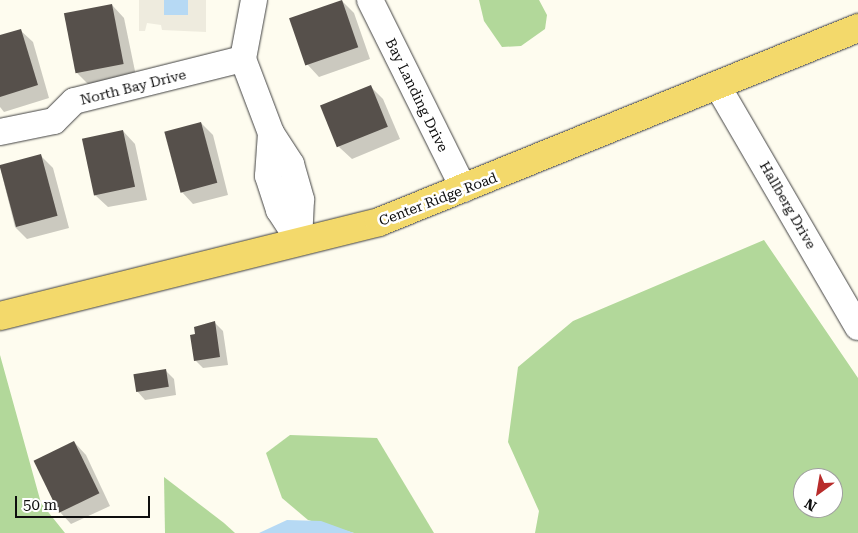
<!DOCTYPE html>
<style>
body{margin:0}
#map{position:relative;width:858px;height:533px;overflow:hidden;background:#fefcef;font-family:"Roboto Serif",serif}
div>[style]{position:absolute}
.forest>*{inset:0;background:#b2d89a}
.plaza>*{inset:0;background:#eeebde}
.water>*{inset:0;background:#b6d9f4;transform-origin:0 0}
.shadow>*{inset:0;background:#0003}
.building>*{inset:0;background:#56504b;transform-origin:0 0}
.roads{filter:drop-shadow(0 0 1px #414141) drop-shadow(0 0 1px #414141)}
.minor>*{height:26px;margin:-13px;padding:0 13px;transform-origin:13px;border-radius:13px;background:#fff}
.major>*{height:28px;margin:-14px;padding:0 14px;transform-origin:14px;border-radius:14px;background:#f3d96b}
span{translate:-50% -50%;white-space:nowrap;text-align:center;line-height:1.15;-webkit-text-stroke:5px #fff;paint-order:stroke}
.street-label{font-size:14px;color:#0e0e0e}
.north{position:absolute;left:793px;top:468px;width:50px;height:50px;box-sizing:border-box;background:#fff;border:1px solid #9f9f9f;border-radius:50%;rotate:212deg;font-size:14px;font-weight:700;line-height:20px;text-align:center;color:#0e0e0e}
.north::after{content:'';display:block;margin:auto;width:18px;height:22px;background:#b82c2b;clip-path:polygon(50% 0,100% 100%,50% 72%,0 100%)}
.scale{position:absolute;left:15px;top:496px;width:135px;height:22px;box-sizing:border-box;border:2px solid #0e0e0e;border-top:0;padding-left:6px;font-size:15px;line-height:18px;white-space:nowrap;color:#0e0e0e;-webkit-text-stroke:4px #fff;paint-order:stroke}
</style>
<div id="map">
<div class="forest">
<i style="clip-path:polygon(479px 0,539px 0,547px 15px,545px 29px,521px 46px,502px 47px,484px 21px)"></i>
<i style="clip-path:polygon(evenodd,764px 240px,858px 378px,858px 533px,535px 533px,539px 511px,508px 442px,518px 367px,573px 321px,764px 240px,803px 478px,833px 478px,833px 508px,803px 508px,803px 478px)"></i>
<i style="clip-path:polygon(0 355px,41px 503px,65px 533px,0 533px)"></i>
<i style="clip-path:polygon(290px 435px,377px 438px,434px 533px,354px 533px,308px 520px,282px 498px,266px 453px)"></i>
<i style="clip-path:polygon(164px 477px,224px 523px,235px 533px,165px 533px)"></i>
</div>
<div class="plaza">
<i style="clip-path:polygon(139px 0,164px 0,164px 15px,187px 14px,188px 0,206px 0,206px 32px,162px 30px,161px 25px,147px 23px,145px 31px,139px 31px)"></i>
</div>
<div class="water">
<i style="left:164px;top:0;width:24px;height:15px"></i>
<i style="clip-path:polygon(287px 520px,321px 521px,354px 533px,259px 533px)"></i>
</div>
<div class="shadow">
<i style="clip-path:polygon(342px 1px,354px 13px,370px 59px,319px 77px,307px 64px)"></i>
<i style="clip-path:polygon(112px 5px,124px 18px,136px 76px,89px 85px,77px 73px)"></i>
<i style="clip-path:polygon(20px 30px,33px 42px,49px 98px,4px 112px,0 107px,0 36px)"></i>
<i style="clip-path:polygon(370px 86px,383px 99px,400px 139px,352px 159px,339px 147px)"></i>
<i style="clip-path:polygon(201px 123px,213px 135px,228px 195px,193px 204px,181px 191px)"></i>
<i style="clip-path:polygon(123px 131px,135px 144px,147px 200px,108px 207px,95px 195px)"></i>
<i style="clip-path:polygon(41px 156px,53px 168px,69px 228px,27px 239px,15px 227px,0 167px)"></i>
<i style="clip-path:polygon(215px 323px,223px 331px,228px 365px,203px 368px,195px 360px,196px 335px)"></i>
<i style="clip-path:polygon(165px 370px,174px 379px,176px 395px,145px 400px,137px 391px)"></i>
<i style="clip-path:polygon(74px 442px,86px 455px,110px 506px,71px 524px,59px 511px)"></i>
</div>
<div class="building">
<i style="left:342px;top:0;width:50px;height:56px;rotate:71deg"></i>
<i style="left:112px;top:4px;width:61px;height:49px;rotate:79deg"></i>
<i style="clip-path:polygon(21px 29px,38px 85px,0 97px,0 35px)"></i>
<i style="left:371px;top:85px;width:45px;height:55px;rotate:68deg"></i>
<i style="left:201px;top:122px;width:63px;height:38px;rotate:75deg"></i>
<i style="left:123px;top:130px;width:58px;height:42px;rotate:78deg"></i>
<i style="left:41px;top:154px;width:64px;height:43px;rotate:75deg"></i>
<i style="clip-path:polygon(215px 321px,220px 357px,194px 361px,190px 335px,195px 334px,194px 327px)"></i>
<i style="left:166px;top:369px;width:18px;height:33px;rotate:81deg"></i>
<i style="left:74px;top:441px;width:58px;height:45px;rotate:64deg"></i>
</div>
<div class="roads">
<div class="minor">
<i style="left:254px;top:0;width:60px;rotate:100.6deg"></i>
<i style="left:243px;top:59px;width:79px;rotate:69.3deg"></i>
<i style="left:271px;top:133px;width:37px;rotate:57deg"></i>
<i style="left:291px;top:164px;width:37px;rotate:74deg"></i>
<i style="left:301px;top:200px;width:41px;rotate:92.8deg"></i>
<i style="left:370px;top:0;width:211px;rotate:63.6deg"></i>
<i style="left:717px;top:85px;width:280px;rotate:59.8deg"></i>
<i style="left:0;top:132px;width:55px;rotate:-11.5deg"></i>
<i style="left:54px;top:121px;width:28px;rotate:-45deg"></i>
<i style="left:74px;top:101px;width:174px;rotate:-14deg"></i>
<i style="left:271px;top:133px;width:43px;rotate:94deg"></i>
<i style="left:268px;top:176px;width:36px;rotate:72deg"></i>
<i style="left:279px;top:210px;width:37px;rotate:57deg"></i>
</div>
<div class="major">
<i style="left:0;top:316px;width:390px;rotate:-13.9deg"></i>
<i style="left:379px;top:222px;width:517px;rotate:-22.05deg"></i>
</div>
</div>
<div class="street-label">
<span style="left:133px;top:87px;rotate:-14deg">North Bay Drive</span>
<span style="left:417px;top:95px;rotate:64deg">Bay Landing Drive</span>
<span style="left:438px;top:199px;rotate:-21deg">Center Ridge Road</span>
<span style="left:788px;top:205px;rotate:60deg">Hallberg Drive</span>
</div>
<div class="north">N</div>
<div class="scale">50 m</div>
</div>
